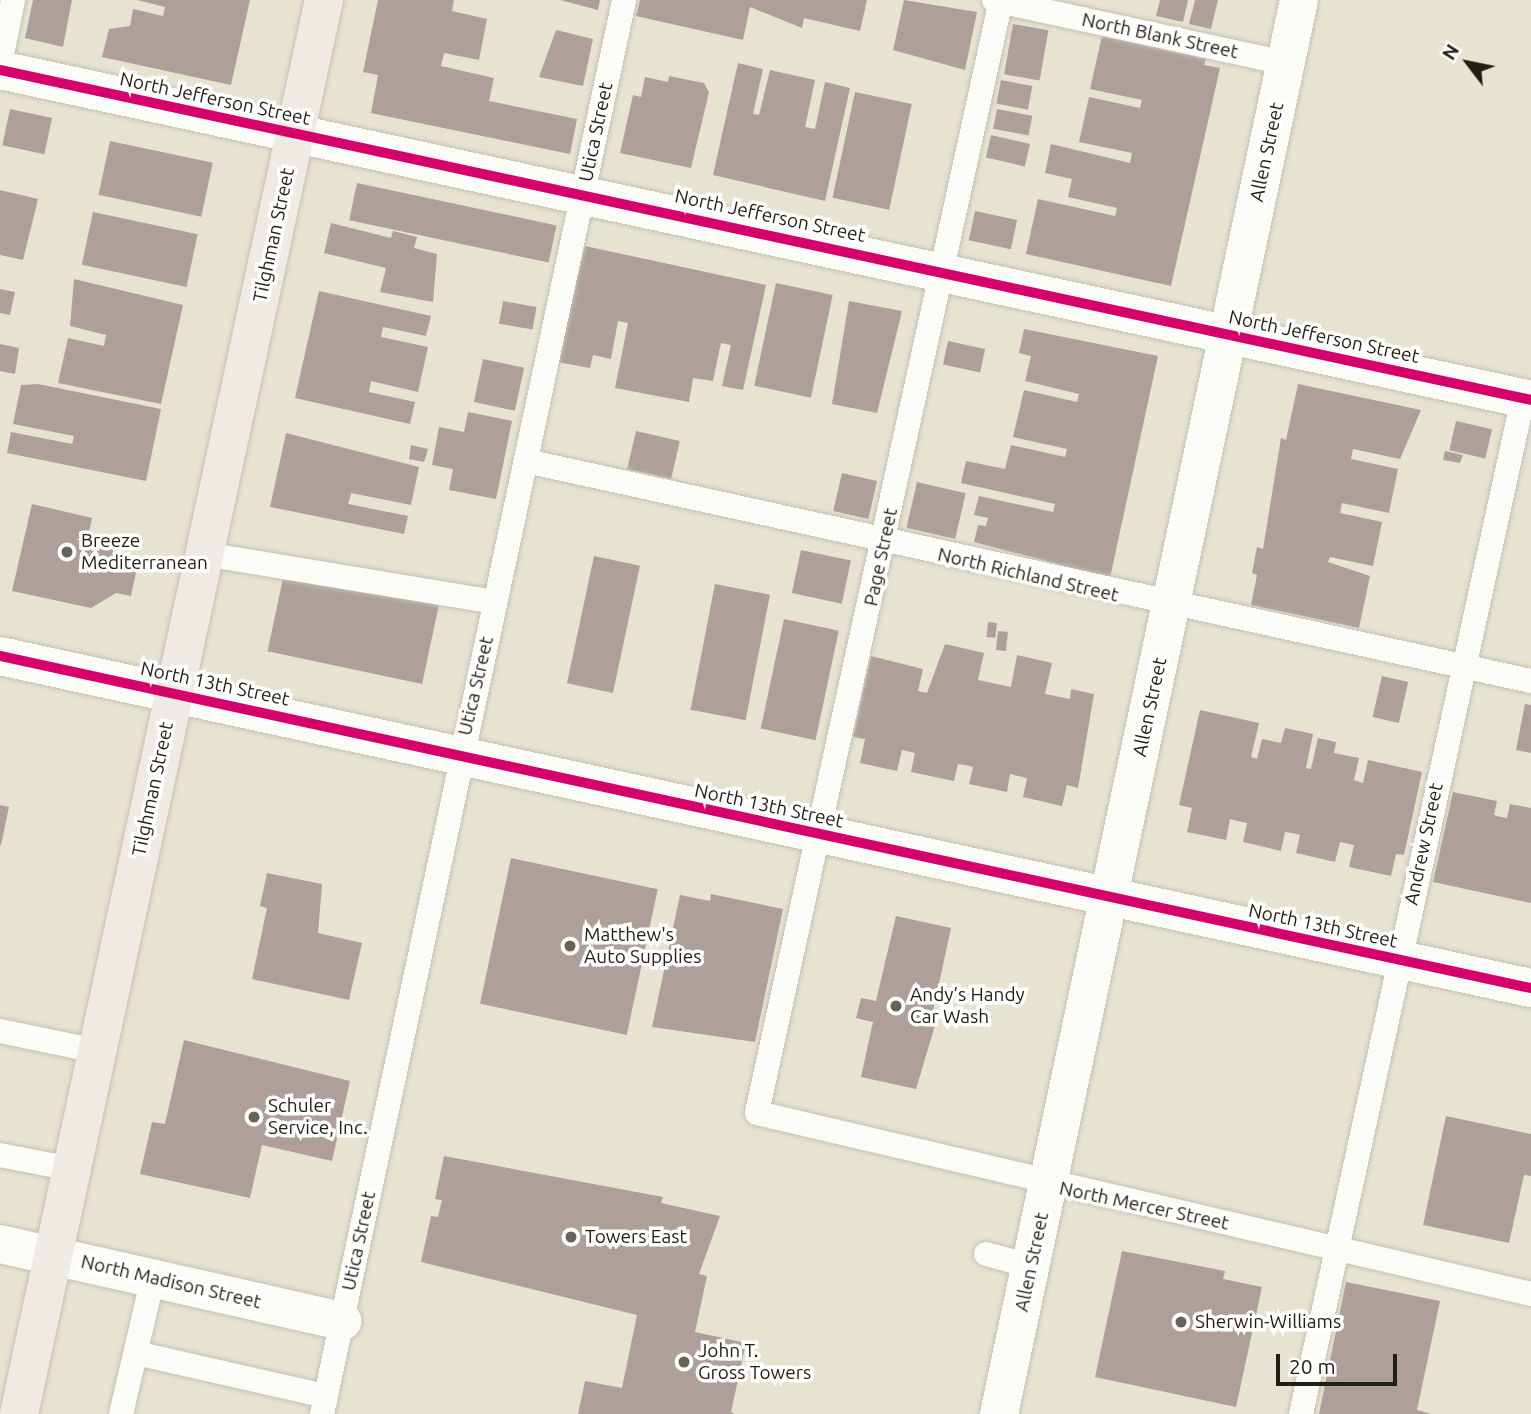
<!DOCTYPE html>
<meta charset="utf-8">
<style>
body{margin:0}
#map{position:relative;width:1531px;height:1414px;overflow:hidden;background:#e7e3d1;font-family:Ubuntu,sans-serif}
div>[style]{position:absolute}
.building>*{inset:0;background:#ae9f9b;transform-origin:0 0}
.roads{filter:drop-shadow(0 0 2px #c4c1b3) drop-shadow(0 0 2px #c4c1b3)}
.lane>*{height:24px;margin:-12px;padding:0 12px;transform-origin:12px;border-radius:12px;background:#fbfbf8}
.street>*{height:38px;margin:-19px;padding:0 19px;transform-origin:19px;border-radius:19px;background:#fbfbf8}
.secondary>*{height:38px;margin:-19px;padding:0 19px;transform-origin:19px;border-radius:19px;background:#fbfbf8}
.primary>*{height:38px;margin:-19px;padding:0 19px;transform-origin:19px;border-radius:19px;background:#f0eae4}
.cycleway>*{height:10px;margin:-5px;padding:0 5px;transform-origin:5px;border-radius:5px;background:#d6006c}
.dots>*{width:19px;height:19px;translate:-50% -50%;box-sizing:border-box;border:4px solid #fff;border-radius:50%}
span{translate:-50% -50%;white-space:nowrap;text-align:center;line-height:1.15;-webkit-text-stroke:7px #fff;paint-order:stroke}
.street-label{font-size:19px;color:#211f13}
.poi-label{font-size:19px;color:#211f13}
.left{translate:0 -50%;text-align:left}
.north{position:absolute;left:1433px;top:28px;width:70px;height:70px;-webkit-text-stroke:5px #fff;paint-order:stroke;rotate:302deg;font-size:19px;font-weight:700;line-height:28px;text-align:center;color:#211f13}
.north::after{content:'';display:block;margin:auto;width:24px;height:32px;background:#211f13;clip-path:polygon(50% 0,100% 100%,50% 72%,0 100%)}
.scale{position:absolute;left:1276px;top:1354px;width:121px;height:32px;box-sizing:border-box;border:4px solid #211f13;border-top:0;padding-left:9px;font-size:21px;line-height:24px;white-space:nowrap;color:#211f13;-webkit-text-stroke:5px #fff;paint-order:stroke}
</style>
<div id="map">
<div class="building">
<i style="clip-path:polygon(33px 0,72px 0,63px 47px,25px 38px)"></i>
<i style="clip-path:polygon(137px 0,250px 0,231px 85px,102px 57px,109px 29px,130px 26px,133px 9px,163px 16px,165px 7px)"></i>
<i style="clip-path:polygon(378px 0,454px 0,452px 11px,487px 19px,479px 60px,444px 53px,441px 66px,494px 78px,489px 101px,577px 119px,570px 154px,371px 113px,378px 75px,363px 72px)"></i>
<i style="clip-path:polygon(560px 0,600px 0,598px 10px)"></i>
<i style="clip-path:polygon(640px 0,867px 0,860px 31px,804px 18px,802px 28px,750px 7px,743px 40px,636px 16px)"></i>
<i style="clip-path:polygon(904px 0,977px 12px,965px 70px,893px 50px)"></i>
<i style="clip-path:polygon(1160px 0,1188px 0,1183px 22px,1156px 16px)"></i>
<i style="clip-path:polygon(1195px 0,1218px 0,1211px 29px,1189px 24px)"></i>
<i style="left:1013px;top:24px;width:36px;height:51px;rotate:10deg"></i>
<i style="clip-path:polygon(556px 30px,593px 39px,583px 86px,539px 77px)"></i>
<i style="clip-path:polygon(1102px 36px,1206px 59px,1204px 65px,1220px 68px,1171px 286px,1026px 254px,1038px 199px,1115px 216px,1117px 208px,1068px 197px,1072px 179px,1045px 173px,1051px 144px,1130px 163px,1132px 153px,1079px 142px,1089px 97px,1140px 108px,1142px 100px,1090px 89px)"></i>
<i style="clip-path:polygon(738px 63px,763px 69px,753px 114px,759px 115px,770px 70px,815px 80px,805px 127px,815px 129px,825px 82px,850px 88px,825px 201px,713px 175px)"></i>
<i style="clip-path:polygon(669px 76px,704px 83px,709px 92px,691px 168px,620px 153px,633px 95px,641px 97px,645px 77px,668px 82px)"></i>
<i style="left:1001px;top:80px;width:32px;height:24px;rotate:11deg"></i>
<i style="left:855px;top:92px;width:58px;height:108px;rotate:12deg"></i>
<i style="left:10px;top:109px;width:43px;height:37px;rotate:12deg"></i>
<i style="left:997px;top:109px;width:36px;height:20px;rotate:11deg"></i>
<i style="left:991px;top:135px;width:40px;height:23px;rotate:13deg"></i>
<i style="left:110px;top:141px;width:105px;height:55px;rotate:12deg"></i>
<i style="left:357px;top:183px;width:204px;height:38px;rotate:12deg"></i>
<i style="clip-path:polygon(0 190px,38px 199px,23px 260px,0 255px)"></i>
<i style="left:975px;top:211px;width:43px;height:30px;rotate:12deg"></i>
<i style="left:93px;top:212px;width:107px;height:54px;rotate:12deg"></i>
<i style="clip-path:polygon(331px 223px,391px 238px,393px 231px,417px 237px,414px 248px,437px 254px,433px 302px,380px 292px,386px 268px,324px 253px)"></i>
<i style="clip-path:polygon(585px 246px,766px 285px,743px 390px,722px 386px,731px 345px,721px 343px,713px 381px,693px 378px,689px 402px,615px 388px,628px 323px,618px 321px,611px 359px,593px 355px,590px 368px,557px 362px)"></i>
<i style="clip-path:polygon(74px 279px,183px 305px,161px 404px,58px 383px,68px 338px,104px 346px,105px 340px,106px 335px,70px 326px)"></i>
<i style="left:776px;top:283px;width:58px;height:105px;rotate:12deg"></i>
<i style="clip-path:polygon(0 289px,15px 292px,10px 315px,0 313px)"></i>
<i style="clip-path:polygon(319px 291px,431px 316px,426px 336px,383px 327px,381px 337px,428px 347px,418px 392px,371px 381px,369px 392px,415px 402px,410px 424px,295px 398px)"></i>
<i style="left:503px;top:301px;width:34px;height:23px;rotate:10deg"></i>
<i style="clip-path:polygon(849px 301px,902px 311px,877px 413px,832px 404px)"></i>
<i style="clip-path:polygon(1024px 329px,1158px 356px,1110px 578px,974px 542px,978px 525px,986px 526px,988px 518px,974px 515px,979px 496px,1053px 512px,1055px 504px,961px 483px,966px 461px,1005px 469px,1011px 445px,1065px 457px,1067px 449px,1013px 437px,1024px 390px,1077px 402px,1079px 394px,1025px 381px,1031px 356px,1019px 353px)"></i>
<i style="left:948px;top:341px;width:38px;height:24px;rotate:12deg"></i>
<i style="clip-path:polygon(0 344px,19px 348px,15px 374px,0 371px)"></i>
<i style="left:483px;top:359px;width:42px;height:44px;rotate:12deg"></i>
<i style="clip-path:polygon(38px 384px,161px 409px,146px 481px,7px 453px,11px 432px,72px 444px,74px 436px,13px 424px,21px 385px)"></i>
<i style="clip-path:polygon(1298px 384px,1421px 410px,1400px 459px,1353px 449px,1351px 459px,1398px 469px,1389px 513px,1342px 503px,1340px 513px,1382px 522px,1373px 566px,1330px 557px,1328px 562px,1370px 576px,1359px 628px,1251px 605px,1257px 575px,1252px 573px,1257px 547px,1263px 549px,1281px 438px,1286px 440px)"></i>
<i style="clip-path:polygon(468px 412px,512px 421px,496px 499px,449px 490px,453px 469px,432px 465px,439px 427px,464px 432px)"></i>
<i style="left:1456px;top:421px;width:37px;height:30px;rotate:13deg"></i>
<i style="left:636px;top:431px;width:45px;height:39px;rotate:13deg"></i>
<i style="clip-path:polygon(286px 433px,419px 467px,411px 505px,351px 493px,350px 498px,348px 504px,408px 516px,404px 534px,270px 507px)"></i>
<i style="clip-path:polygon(411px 445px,428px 449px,424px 462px,409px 459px)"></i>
<i style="clip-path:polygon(1445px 451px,1463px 455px,1460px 463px,1443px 460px)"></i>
<i style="left:842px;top:473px;width:36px;height:39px;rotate:13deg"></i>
<i style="left:917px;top:482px;width:50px;height:47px;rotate:13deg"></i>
<i style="clip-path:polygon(32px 504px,92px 518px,88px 537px,106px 541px,122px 563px,137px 567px,131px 596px,116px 593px,91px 608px,12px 591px)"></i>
<i style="left:801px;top:550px;width:51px;height:44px;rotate:12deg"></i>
<i style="left:594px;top:556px;width:47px;height:130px;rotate:12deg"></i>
<i style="left:285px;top:569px;width:158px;height:84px;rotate:12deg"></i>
<i style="left:715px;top:584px;width:56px;height:128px;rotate:11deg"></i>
<i style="left:784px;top:619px;width:56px;height:112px;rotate:12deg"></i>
<i style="left:988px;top:622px;width:9px;height:15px;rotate:6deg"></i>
<i style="left:998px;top:631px;width:10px;height:19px;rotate:6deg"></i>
<i style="clip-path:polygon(945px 644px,984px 653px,978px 680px,1011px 687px,1017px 655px,1052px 663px,1045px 694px,1070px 699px,1071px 689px,1094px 694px,1078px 788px,1067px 785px,1062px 806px,1023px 797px,1027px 778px,1010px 774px,1007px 792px,969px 784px,973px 767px,966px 765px,958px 764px,954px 781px,911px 772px,915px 753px,902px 750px,897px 771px,860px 763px,865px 739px,853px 737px,871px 656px,923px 669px,918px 691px,927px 693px)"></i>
<i style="left:1382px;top:676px;width:27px;height:42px;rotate:13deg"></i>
<i style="clip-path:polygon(1525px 704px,1531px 705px,1531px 753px,1516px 750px)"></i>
<i style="clip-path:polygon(1200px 710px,1259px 723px,1251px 757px,1257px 759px,1262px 739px,1281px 743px,1285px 728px,1313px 734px,1306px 768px,1311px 769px,1318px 738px,1336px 742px,1334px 753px,1359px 758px,1354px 780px,1363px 783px,1368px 760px,1422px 772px,1404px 855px,1396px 854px,1391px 876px,1349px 867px,1354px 845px,1340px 842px,1335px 862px,1296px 853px,1300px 835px,1292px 833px,1285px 832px,1281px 851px,1243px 842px,1247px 823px,1237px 821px,1230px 819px,1226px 840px,1187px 832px,1192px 808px,1179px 805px)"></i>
<i style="clip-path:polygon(1453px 792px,1497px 801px,1494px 815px,1501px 817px,1507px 818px,1510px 804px,1531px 808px,1531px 903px,1433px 882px)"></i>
<i style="clip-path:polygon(0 805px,9px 807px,1px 845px,0 845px)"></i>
<i style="left:511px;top:858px;width:150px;height:149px;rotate:12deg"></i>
<i style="clip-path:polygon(267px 873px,322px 884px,318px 933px,362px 943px,349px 1000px,252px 979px,267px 908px,260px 906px)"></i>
<i style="clip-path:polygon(711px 894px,783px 909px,755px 1042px,652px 1027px,680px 895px,710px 901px)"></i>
<i style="clip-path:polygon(896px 916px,951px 928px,933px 1011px,939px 1012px,916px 1089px,861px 1077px,873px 1022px,856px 1018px,861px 998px,876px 1001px)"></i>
<i style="clip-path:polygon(184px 1040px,350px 1081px,332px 1161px,262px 1145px,250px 1198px,140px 1174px,152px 1122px,165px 1124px)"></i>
<i style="clip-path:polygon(1446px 1116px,1531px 1134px,1531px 1176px,1524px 1175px,1509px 1243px,1423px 1225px)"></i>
<i style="clip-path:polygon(444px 1156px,663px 1197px,661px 1203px,720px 1216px,699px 1274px,707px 1276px,695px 1332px,746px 1343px,731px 1412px,735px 1414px,578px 1414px,585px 1381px,622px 1388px,637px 1315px,421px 1262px,431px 1216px,438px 1217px,442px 1200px,435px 1199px)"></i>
<i style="clip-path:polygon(1122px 1251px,1225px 1271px,1223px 1279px,1262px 1287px,1236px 1407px,1095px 1377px)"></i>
<i style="clip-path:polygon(1346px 1282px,1440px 1301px,1417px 1410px,1431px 1414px,1319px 1414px)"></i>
</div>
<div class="roads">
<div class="lane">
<i style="left:994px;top:0;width:299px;rotate:12.2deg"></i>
<i style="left:1001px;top:0;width:1139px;rotate:102.37deg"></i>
<i style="left:757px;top:1113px;width:795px;rotate:13.16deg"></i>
<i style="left:0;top:64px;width:65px;rotate:-78.5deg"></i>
<i style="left:526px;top:461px;width:1029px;rotate:12.35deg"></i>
<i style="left:205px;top:554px;width:294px;rotate:9.4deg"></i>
<i style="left:0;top:1031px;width:99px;rotate:11.7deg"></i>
<i style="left:0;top:1155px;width:73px;rotate:11deg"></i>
<i style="left:986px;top:1254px;width:47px;rotate:14.9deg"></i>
<i style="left:136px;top:1353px;width:195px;rotate:12.8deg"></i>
<i style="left:121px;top:1414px;width:140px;rotate:-76.8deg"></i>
<i style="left:322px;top:1414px;width:1446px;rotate:-77.94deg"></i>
<i style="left:1301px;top:1414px;width:1040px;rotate:-77.67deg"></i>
</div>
<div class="street">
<i style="left:0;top:70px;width:1566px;rotate:12.16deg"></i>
<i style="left:0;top:656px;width:1567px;rotate:12.24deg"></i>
<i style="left:0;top:1244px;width:351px;rotate:12.7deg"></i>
</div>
<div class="secondary">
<i style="left:999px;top:1414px;width:1445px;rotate:-78.02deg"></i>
</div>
<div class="primary">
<i style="left:19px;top:1414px;width:1447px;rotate:-77.83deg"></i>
</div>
</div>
<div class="cycleway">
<i style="left:0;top:70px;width:1566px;rotate:12.16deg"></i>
<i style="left:0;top:656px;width:1567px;rotate:12.24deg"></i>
</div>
<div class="dots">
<i style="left:67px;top:552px;background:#666456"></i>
<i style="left:570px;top:946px;background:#666456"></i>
<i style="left:896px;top:1006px;background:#666456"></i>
<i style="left:254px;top:1117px;background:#666456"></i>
<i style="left:571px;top:1237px;background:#666456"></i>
<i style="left:1181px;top:1322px;background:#666456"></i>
<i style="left:684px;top:1362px;background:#666456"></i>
</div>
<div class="street-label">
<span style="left:1160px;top:36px;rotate:12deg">North Blank Street</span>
<span style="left:215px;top:99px;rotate:12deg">North Jefferson Street</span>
<span style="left:596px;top:132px;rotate:-78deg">Utica Street</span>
<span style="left:1267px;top:152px;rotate:-78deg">Allen Street</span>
<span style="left:770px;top:216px;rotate:12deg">North Jefferson Street</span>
<span style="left:274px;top:235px;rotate:-78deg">Tilghman Street</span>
<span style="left:1324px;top:337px;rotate:12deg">North Jefferson Street</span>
<span style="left:881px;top:557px;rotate:-78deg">Page Street</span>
<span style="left:1028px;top:575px;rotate:13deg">North Richland Street</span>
<span style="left:215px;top:684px;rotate:12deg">North 13th Street</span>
<span style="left:476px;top:686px;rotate:-77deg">Utica Street</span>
<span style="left:1150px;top:707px;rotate:-78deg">Allen Street</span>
<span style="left:153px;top:789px;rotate:-78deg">Tilghman Street</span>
<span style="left:769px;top:806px;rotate:12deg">North 13th Street</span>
<span style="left:1424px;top:844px;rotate:-78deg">Andrew Street</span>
<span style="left:1323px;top:926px;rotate:12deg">North 13th Street</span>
<span style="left:1144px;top:1206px;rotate:12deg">North Mercer Street</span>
<span style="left:359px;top:1241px;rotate:-78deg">Utica Street</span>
<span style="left:1032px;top:1262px;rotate:-78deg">Allen Street</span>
<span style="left:171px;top:1282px;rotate:13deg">North Madison Street</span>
</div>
<div class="poi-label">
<span class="left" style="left:81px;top:552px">Breeze<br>Mediterranean</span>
<span class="left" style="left:584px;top:946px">Matthew's<br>Auto Supplies</span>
<span class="left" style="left:910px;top:1006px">Andy’s Handy<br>Car Wash</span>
<span class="left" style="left:268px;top:1117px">Schuler<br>Service, Inc.</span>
<span class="left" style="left:585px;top:1237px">Towers East</span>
<span class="left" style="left:1195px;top:1322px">Sherwin-Williams</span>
<span class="left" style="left:698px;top:1362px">John T.<br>Gross Towers</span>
</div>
<div class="north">N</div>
<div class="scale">20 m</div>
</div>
